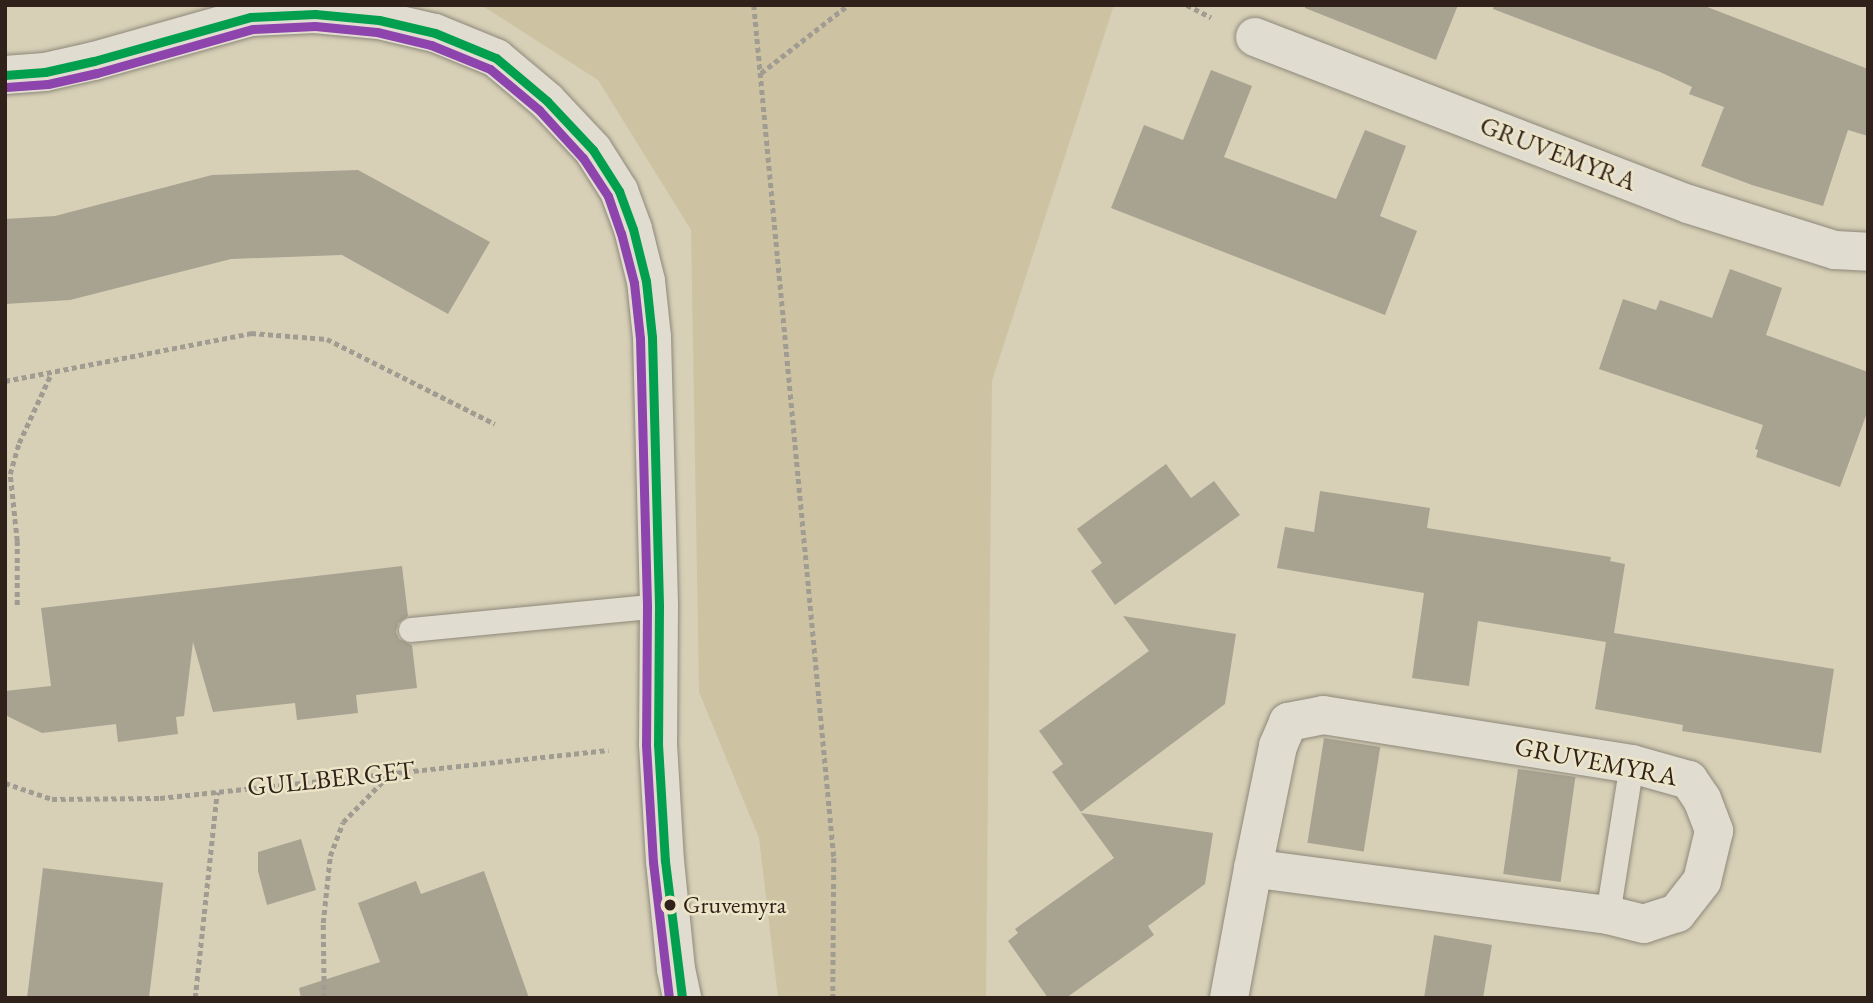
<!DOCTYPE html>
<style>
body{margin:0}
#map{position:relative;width:1873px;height:1003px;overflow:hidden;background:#d7d0b7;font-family:"EB Garamond",serif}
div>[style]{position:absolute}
.green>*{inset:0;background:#cdc3a3}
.building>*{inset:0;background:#a8a291;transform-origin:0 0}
.path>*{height:4.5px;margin-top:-2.25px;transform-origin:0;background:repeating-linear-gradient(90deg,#a19c92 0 5px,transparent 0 8.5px)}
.roads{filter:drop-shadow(0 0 2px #8e887a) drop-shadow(0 0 2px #8e887a)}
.service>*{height:24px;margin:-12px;padding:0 12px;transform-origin:12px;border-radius:12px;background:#e0dcd0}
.minor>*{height:38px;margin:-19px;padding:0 19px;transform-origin:19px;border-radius:19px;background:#e0dcd0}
.tertiary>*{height:38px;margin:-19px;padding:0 19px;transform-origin:19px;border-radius:19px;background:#e0dcd0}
.bus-1>*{height:9px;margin:-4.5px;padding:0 4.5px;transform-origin:4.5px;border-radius:4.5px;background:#029f4e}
.bus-2>*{height:9px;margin:-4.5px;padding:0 4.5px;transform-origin:4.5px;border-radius:4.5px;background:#8e44ad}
.dots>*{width:19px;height:19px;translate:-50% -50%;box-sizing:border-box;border:4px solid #ede5c8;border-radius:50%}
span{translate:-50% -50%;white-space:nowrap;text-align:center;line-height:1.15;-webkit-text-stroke:5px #ede5c8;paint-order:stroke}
.bus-label{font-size:24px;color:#30211a}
.left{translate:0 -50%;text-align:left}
.street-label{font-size:26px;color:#30211a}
.frame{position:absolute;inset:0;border:7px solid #30211a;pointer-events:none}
</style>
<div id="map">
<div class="green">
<i style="clip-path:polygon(481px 5px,1114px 5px,992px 381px,986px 998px,778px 998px,759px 838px,699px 692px,691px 230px,598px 80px)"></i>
</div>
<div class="building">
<i style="clip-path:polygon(1305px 5px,1458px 5px,1436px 60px,1305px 8px)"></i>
<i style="clip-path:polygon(1494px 5px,1702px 5px,1868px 69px,1868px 136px,1848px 130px,1823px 206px,1752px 185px,1701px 166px,1724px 107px,1689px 94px,1692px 87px,1660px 72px,1493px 9px)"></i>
<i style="clip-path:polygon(1211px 70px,1252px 86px,1224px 157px,1336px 199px,1365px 130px,1406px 146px,1380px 216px,1417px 231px,1385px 315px,1111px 208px,1144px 125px,1183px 140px)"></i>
<i style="clip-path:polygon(358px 170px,490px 242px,448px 314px,342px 255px,231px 259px,70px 300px,5px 304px,5px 219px,55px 216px,212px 175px)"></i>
<i style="clip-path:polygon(1730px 269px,1782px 288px,1766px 335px,1868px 372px,1868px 410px,1840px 487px,1756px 457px,1758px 450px,1755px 449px,1763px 425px,1599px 369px,1623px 299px,1656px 310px,1660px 300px,1712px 318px)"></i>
<i style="clip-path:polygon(1166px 464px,1191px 498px,1214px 481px,1240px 515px,1115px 605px,1091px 571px,1102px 563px,1077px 529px)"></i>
<i style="clip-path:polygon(1320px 491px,1430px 508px,1427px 528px,1611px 557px,1610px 561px,1625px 564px,1614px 633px,1834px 669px,1821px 753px,1682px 731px,1683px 725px,1595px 709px,1606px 642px,1478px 621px,1469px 686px,1412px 678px,1424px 593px,1277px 568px,1285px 527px,1314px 532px)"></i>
<i style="clip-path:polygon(402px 566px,408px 616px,398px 623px,396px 632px,399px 639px,412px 645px,417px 688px,356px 695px,358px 713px,297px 720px,295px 703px,213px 712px,193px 642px,184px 716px,176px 717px,178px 734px,118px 742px,116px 724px,42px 733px,5px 715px,5px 691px,51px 686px,41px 608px)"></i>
<i style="clip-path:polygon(1123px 616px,1236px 634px,1225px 704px,1081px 812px,1052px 772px,1063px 764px,1039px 731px,1149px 651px)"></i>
<i style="left:1324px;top:738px;width:57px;height:106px;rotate:9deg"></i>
<i style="left:1518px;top:769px;width:58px;height:106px;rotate:8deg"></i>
<i style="clip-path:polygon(1081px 813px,1213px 833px,1205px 884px,1148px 926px,1154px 935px,1066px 998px,1048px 998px,1008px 941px,1018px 933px,1015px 929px,1114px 858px)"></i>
<i style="clip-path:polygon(301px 839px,316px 890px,267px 905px,258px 871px,258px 852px)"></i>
<i style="left:43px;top:868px;width:121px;height:131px;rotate:7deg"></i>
<i style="clip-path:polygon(484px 871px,529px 998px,301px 998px,299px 988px,380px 962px,358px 903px,416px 881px,421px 894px)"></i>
<i style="clip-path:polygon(1434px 935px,1492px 945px,1483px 998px,1424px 998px)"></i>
</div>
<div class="path">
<i style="left:754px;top:5px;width:857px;rotate:84.64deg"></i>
<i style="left:834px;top:858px;width:140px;rotate:90.4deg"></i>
<i style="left:1187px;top:5px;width:27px;rotate:27deg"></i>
<i style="left:761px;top:73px;width:110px;rotate:-38deg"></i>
<i style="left:5px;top:381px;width:251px;rotate:-11deg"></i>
<i style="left:251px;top:333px;width:76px;rotate:4.5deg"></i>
<i style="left:327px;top:339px;width:188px;rotate:26.8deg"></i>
<i style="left:17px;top:605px;width:64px;rotate:-90deg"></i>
<i style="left:17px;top:541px;width:67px;rotate:-96deg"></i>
<i style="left:10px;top:474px;width:32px;rotate:-74deg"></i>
<i style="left:19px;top:443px;width:76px;rotate:-65.1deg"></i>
<i style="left:5px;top:783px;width:50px;rotate:18.8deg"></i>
<i style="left:52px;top:799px;width:108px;rotate:-0.5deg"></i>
<i style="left:160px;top:798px;width:451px;rotate:-6.1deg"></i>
<i style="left:195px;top:998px;width:207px;rotate:-83.9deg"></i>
<i style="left:324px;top:998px;width:75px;rotate:-90.8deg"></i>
<i style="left:323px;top:923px;width:67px;rotate:-84deg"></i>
<i style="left:330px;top:856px;width:36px;rotate:-69deg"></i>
<i style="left:343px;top:822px;width:67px;rotate:-45.6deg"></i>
</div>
<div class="roads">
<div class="service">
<i style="left:411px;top:630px;width:249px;rotate:-5.5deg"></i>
<i style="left:1608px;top:915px;width:153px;rotate:-81deg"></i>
</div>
<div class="minor">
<i style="left:1255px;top:37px;width:464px;rotate:21.1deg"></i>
<i style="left:1688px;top:204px;width:154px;rotate:17.4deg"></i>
<i style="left:1835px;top:250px;width:33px;rotate:3deg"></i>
<i style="left:1229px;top:998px;width:132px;rotate:-79.5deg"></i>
<i style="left:1253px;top:868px;width:125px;rotate:-78.4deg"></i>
<i style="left:1278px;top:746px;width:26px;rotate:-67deg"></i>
<i style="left:1288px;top:722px;width:36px;rotate:-11deg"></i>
<i style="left:1323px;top:715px;width:313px;rotate:9deg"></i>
<i style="left:1632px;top:764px;width:59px;rotate:15.7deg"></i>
<i style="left:1689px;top:780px;width:23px;rotate:56deg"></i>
<i style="left:1702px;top:799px;width:34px;rotate:69deg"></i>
<i style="left:1714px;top:831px;width:51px;rotate:103.5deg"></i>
<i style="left:1702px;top:881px;width:41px;rotate:128deg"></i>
<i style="left:1677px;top:913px;width:35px;rotate:162deg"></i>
<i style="left:1644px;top:924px;width:37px;rotate:-166deg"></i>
<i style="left:1608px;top:915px;width:358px;rotate:-172.5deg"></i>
</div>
<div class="tertiary">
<i style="left:5px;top:75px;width:40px;rotate:-4.3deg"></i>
<i style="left:45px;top:72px;width:50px;rotate:-12.7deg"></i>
<i style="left:94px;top:61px;width:163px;rotate:-15.7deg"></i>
<i style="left:251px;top:17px;width:64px;rotate:-2.7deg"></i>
<i style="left:315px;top:14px;width:64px;rotate:5.4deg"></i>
<i style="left:379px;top:20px;width:57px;rotate:13.1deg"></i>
<i style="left:435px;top:33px;width:66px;rotate:22.3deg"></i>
<i style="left:496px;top:58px;width:67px;rotate:40.1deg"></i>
<i style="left:547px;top:101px;width:67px;rotate:46.8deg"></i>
<i style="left:593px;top:150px;width:49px;rotate:57.6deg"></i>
<i style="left:619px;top:191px;width:40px;rotate:69.8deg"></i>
<i style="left:633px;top:229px;width:54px;rotate:76deg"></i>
<i style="left:646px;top:281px;width:56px;rotate:83.9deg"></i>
<i style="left:652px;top:337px;width:269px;rotate:88.5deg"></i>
<i style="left:659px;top:606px;width:138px;rotate:90.4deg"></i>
<i style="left:658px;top:744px;width:117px;rotate:86.6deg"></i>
<i style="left:665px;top:861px;width:109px;rotate:84.2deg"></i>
<i style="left:676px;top:969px;width:30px;rotate:78deg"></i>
</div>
</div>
<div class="bus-1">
<i style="left:5px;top:75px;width:40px;rotate:-4.3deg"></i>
<i style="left:45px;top:72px;width:50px;rotate:-12.7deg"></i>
<i style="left:94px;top:61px;width:163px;rotate:-15.7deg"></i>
<i style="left:251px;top:17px;width:64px;rotate:-2.7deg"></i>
<i style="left:315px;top:14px;width:64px;rotate:5.4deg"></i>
<i style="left:379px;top:20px;width:57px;rotate:13.1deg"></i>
<i style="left:435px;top:33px;width:66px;rotate:22.3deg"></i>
<i style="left:496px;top:58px;width:67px;rotate:40.1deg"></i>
<i style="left:547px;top:101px;width:67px;rotate:46.8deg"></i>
<i style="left:593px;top:150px;width:49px;rotate:57.6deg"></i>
<i style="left:619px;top:191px;width:40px;rotate:69.8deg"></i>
<i style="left:633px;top:229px;width:54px;rotate:76deg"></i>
<i style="left:646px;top:281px;width:56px;rotate:83.9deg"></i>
<i style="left:652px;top:337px;width:269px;rotate:88.5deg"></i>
<i style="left:659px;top:606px;width:138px;rotate:90.4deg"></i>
<i style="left:658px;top:744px;width:117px;rotate:86.6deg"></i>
<i style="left:665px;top:861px;width:138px;rotate:82.9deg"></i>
</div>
<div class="bus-2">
<i style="left:6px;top:87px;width:42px;rotate:-4.1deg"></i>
<i style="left:48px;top:84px;width:50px;rotate:-12.7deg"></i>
<i style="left:97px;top:73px;width:162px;rotate:-15.8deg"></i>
<i style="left:253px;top:29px;width:62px;rotate:-2.8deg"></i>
<i style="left:315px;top:26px;width:62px;rotate:5.5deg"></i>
<i style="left:377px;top:32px;width:56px;rotate:13.5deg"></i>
<i style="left:431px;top:45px;width:64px;rotate:22.1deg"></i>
<i style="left:490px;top:69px;width:64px;rotate:39.9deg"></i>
<i style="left:539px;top:110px;width:65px;rotate:47.5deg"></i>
<i style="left:583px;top:158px;width:45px;rotate:56.7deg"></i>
<i style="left:608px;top:196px;width:39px;rotate:71deg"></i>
<i style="left:621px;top:233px;width:52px;rotate:75.4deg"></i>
<i style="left:634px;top:283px;width:55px;rotate:83.8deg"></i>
<i style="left:640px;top:338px;width:268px;rotate:88.5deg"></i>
<i style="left:647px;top:606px;width:139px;rotate:90.4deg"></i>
<i style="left:646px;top:745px;width:117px;rotate:86.6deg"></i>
<i style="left:653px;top:862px;width:137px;rotate:83.3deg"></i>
</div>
<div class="dots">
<i style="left:670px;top:905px;background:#30211a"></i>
</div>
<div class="bus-label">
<span class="left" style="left:683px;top:905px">Gruvemyra</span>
</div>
<div class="street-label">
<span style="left:1558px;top:154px;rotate:21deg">GRUVEMYRA</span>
<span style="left:1596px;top:762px;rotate:11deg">GRUVEMYRA</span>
<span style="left:331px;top:779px;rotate:-6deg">GULLBERGET</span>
</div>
<div class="frame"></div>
</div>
